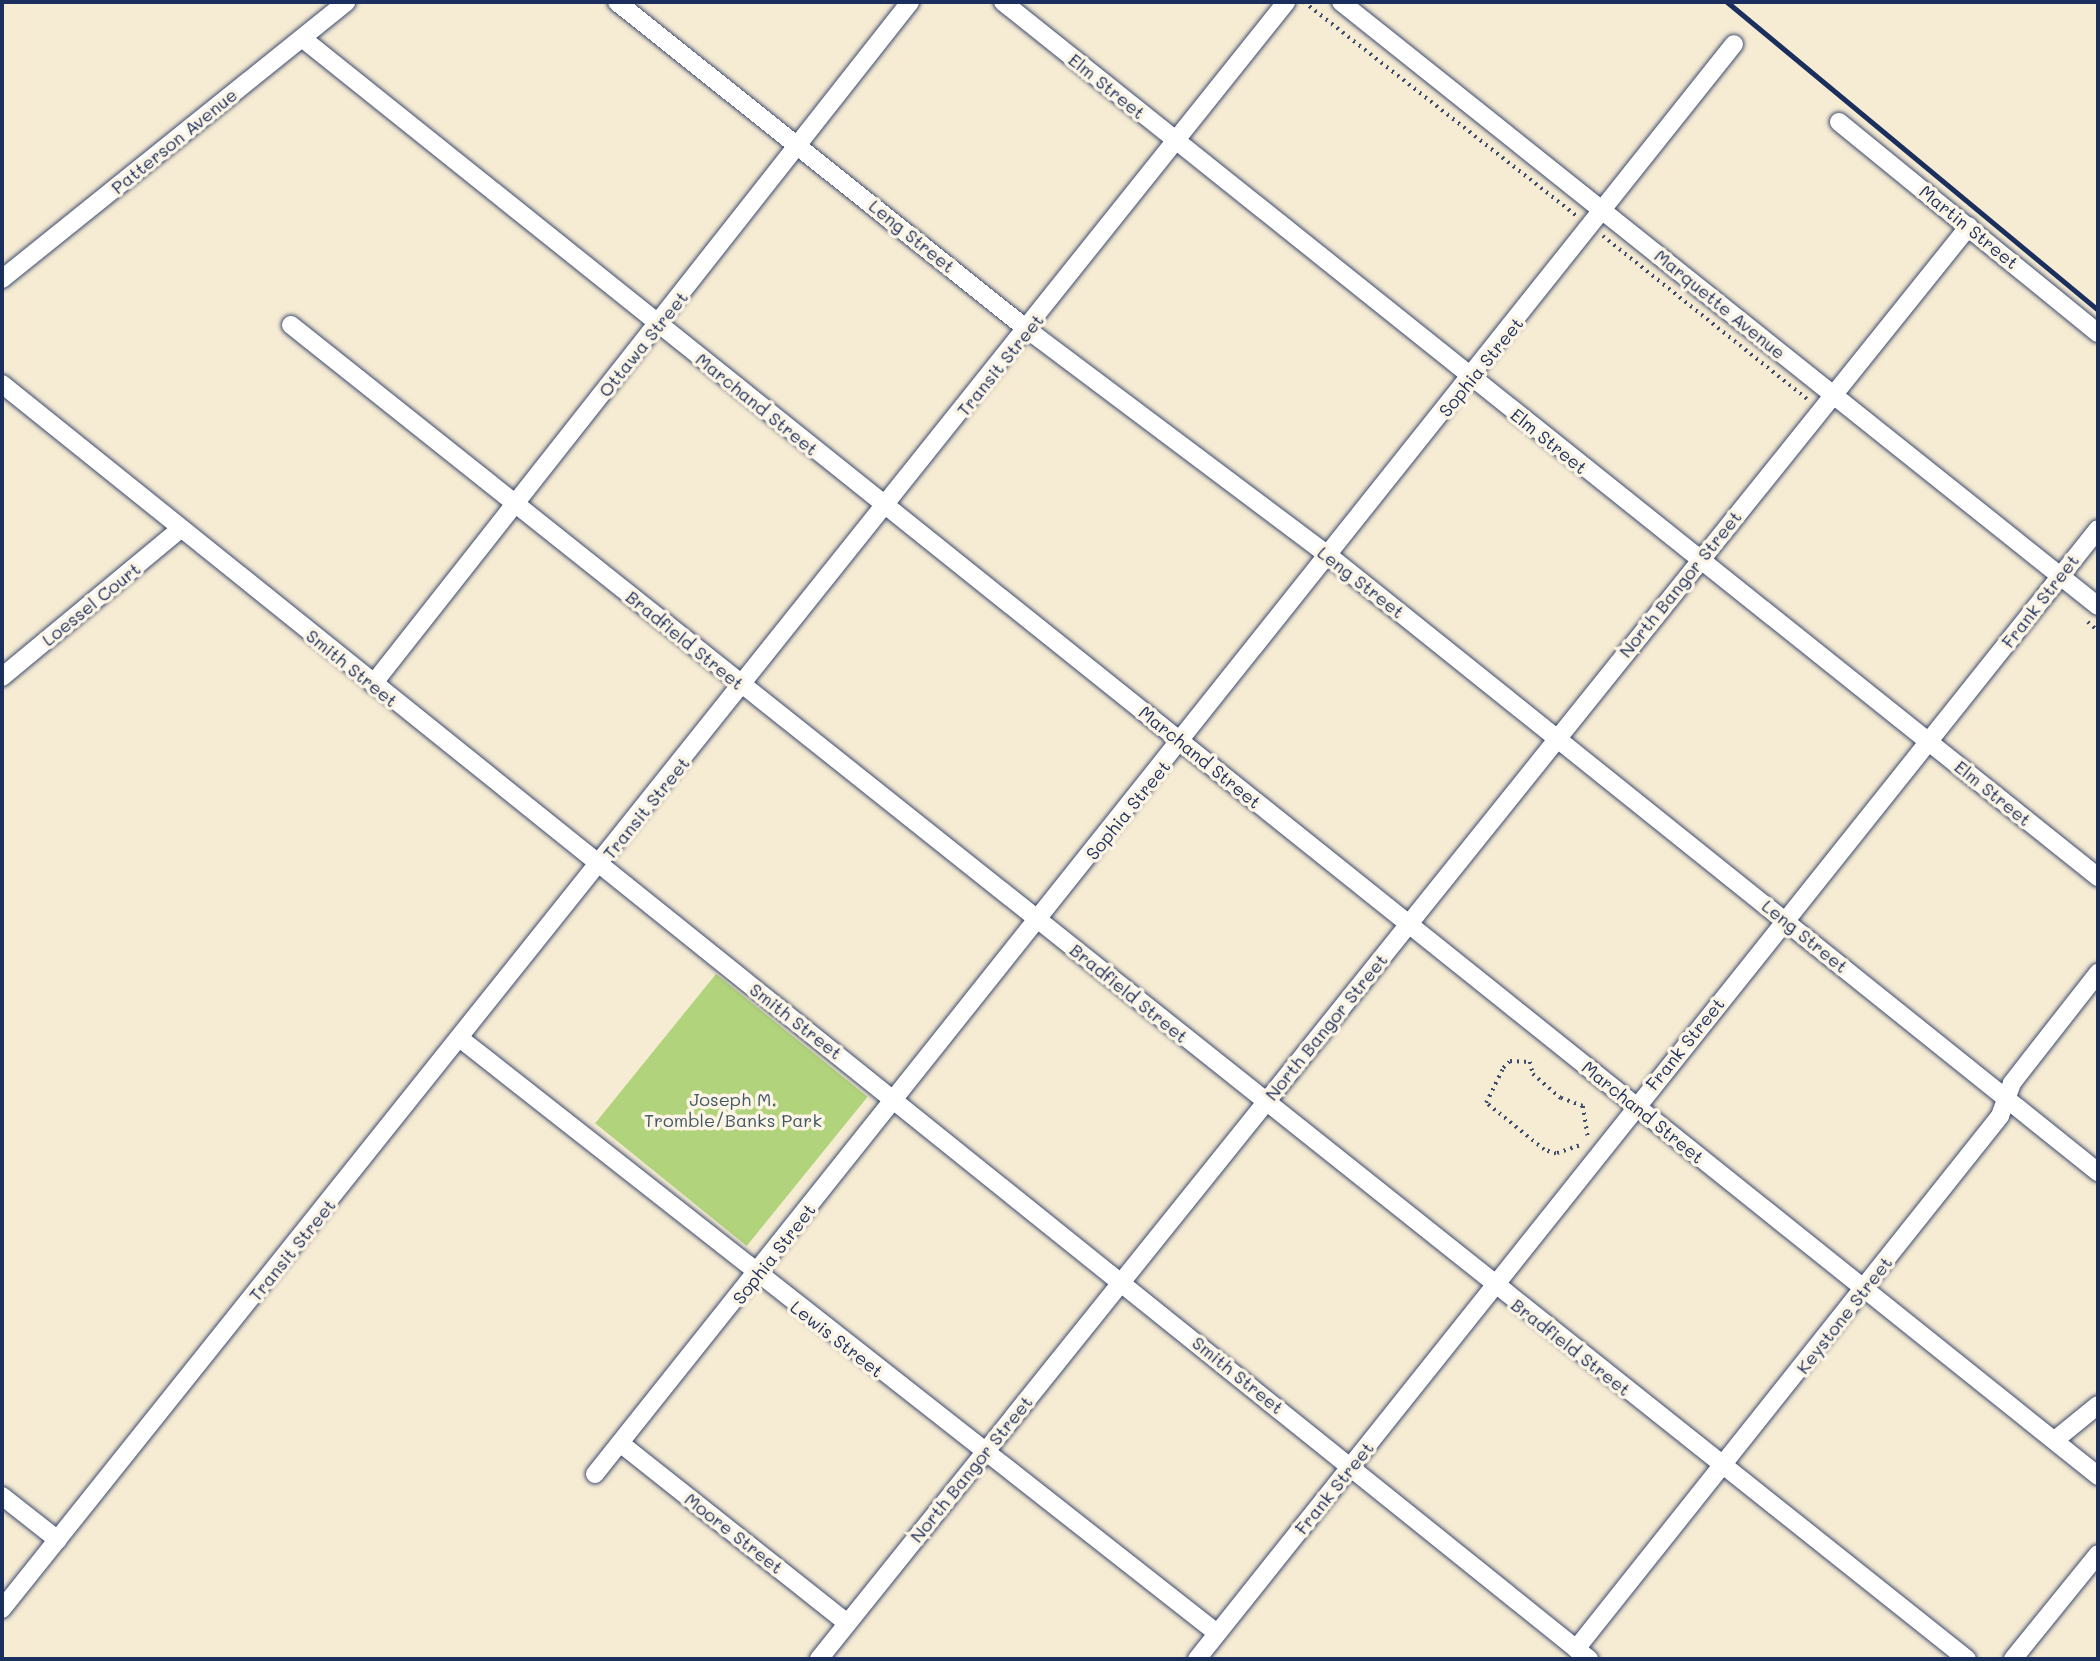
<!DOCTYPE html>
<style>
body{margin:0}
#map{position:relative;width:2100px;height:1661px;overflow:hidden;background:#f6ebd3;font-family:Mali,sans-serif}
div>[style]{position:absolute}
.green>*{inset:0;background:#b0d37b;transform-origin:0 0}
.path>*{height:3.5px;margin-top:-1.75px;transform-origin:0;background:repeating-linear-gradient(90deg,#3c4b70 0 2px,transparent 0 7px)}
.roads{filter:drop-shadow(0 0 2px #3c4b70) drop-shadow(0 0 2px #3c4b70)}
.minor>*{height:18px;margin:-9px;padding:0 9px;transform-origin:9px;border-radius:9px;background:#fff}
.rail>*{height:5px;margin:-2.5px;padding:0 2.5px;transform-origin:2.5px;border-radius:2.5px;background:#1b2f5e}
span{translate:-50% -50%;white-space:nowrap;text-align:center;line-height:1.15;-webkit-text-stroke:7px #fcf5e5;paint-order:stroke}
.street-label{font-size:18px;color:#1b2f5e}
.park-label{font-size:18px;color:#405865}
.frame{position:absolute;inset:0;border:4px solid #1b2f5e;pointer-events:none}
</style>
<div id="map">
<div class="green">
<i style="left:716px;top:974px;width:195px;height:192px;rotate:39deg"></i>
</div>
<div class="path">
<i style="left:1304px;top:2px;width:347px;rotate:38.1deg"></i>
<i style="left:1603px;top:236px;width:261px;rotate:38.6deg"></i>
<i style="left:2088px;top:622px;width:13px;rotate:42deg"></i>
<i style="left:1579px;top:1146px;width:24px;rotate:161deg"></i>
<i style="left:1556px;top:1154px;width:13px;rotate:-162deg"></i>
<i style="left:1544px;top:1150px;width:75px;rotate:-141deg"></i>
<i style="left:1486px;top:1103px;width:39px;rotate:-64deg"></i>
<i style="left:1503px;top:1068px;width:10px;rotate:-45deg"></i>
<i style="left:1510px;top:1061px;width:20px;rotate:3deg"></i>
<i style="left:1530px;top:1062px;width:12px;rotate:76deg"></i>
<i style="left:1533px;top:1074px;width:37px;rotate:41deg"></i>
<i style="left:1561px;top:1098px;width:23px;rotate:20deg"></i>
<i style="left:1583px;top:1106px;width:30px;rotate:81deg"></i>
</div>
<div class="roads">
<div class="minor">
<i style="left:617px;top:2px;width:526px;rotate:38.59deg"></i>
<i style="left:1028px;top:330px;width:375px;rotate:36.9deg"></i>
<i style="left:1328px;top:555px;width:987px;rotate:38.71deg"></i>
<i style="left:1003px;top:2px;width:1402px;rotate:38.63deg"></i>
<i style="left:1341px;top:2px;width:968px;rotate:38.59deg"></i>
<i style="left:302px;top:38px;width:2301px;rotate:38.68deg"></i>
<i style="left:1839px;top:122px;width:334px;rotate:39.2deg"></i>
<i style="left:2px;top:279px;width:442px;rotate:-38.8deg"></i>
<i style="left:291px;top:325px;width:2142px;rotate:38.52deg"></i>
<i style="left:2px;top:384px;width:2036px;rotate:38.78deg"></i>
<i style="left:2px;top:677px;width:230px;rotate:-39.7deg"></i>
<i style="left:373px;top:684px;width:868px;rotate:-51.78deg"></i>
<i style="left:462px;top:1040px;width:960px;rotate:38.15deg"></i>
<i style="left:2055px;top:1440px;width:55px;rotate:-39.1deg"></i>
<i style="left:620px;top:1443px;width:290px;rotate:38.4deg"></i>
<i style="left:595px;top:1474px;width:1828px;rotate:-51.46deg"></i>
<i style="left:2px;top:1496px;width:71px;rotate:38.2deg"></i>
<i style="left:2px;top:1609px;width:2057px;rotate:-51.37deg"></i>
<i style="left:1576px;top:1649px;width:681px;rotate:-51.5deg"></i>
<i style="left:2000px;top:1116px;width:35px;rotate:-70deg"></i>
<i style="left:2012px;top:1083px;width:140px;rotate:-52deg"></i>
<i style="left:819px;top:1659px;width:1837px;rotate:-51.25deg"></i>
<i style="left:1197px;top:1659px;width:1445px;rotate:-51.43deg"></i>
<i style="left:2013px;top:1659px;width:135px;rotate:-51deg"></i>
</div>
</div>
<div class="rail">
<i style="left:1727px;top:2px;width:482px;rotate:39.7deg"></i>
</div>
<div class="street-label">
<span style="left:1107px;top:86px;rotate:39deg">Elm Street</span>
<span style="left:174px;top:141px;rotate:-39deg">Patterson Avenue</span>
<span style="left:1969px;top:227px;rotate:39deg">Martin Street</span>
<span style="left:912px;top:236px;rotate:39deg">Leng Street</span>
<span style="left:1720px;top:304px;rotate:39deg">Marquette Avenue</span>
<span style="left:643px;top:344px;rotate:-51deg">Ottawa Street</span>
<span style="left:1000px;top:365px;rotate:-51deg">Transit Street</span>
<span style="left:1481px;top:367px;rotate:-51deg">Sophia Street</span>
<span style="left:757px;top:404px;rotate:39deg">Marchand Street</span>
<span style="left:1549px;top:441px;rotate:39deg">Elm Street</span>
<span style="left:1361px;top:582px;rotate:38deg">Leng Street</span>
<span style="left:1680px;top:584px;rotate:-51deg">North Bangor Street</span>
<span style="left:2040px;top:601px;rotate:-52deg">Frank Street</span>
<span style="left:91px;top:604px;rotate:-39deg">Loessel Court</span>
<span style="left:685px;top:640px;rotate:39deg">Bradfield Street</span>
<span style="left:352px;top:668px;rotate:39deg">Smith Street</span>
<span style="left:1200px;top:757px;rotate:39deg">Marchand Street</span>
<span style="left:1993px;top:793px;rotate:39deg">Elm Street</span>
<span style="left:646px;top:808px;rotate:-51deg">Transit Street</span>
<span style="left:1128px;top:810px;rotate:-51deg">Sophia Street</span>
<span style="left:1805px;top:936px;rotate:39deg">Leng Street</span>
<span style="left:1129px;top:993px;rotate:39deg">Bradfield Street</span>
<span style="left:796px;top:1021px;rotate:38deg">Smith Street</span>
<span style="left:1326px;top:1027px;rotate:-51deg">North Bangor Street</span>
<span style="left:1685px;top:1044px;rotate:-51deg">Frank Street</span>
<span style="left:1643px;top:1112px;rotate:39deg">Marchand Street</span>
<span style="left:292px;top:1250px;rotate:-51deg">Transit Street</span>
<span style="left:774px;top:1254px;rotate:-52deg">Sophia Street</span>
<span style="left:1844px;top:1315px;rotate:-52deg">Keystone Street</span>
<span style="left:837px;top:1339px;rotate:38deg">Lewis Street</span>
<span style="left:1571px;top:1347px;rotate:38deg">Bradfield Street</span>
<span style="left:1238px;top:1375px;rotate:39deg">Smith Street</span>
<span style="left:971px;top:1469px;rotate:-51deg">North Bangor Street</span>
<span style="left:1334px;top:1488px;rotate:-51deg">Frank Street</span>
<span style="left:734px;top:1533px;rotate:38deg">Moore Street</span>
</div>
<div class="park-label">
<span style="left:733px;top:1110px">Joseph M.<br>Tromble/Banks Park</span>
</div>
<div class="frame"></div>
</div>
